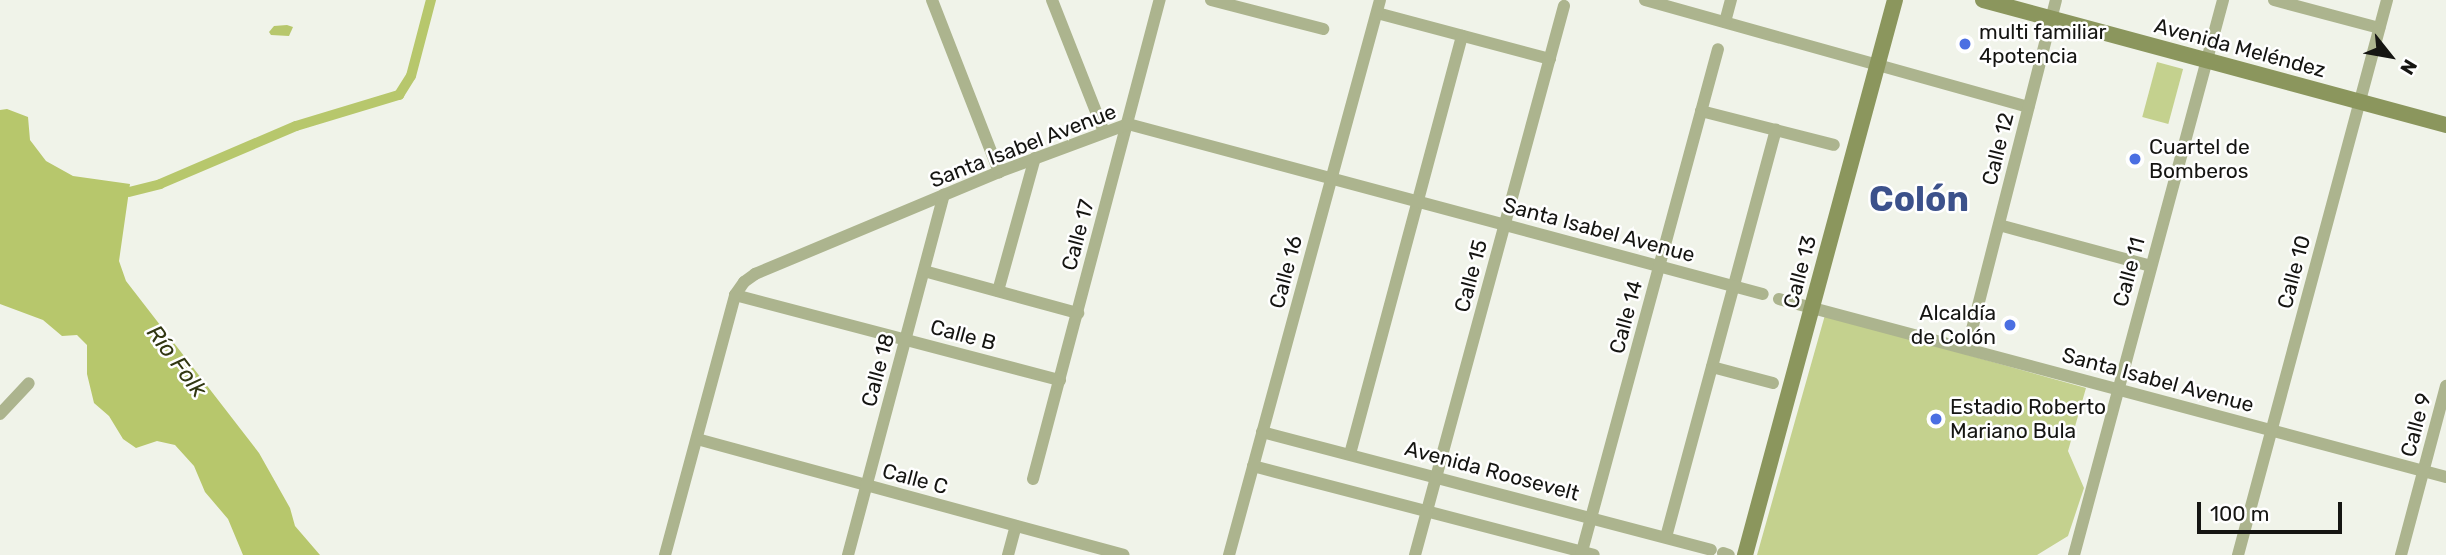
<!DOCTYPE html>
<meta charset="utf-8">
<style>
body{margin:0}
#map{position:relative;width:2446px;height:555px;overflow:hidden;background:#f0f3e9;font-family:Rubik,sans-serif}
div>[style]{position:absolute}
.green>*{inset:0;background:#c4d18e;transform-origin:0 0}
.water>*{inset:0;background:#b7c76c}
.canal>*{height:10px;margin:-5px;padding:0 5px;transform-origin:5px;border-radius:5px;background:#b7c76c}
.street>*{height:12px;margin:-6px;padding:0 6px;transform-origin:6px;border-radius:6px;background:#acb48e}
.secondary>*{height:16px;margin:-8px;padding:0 8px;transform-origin:8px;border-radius:8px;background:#8b965d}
.dots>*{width:19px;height:19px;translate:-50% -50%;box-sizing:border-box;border:4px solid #fff;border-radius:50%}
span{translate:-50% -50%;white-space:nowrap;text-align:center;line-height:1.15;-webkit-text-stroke:5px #fff;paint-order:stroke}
.poi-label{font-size:21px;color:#151512}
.left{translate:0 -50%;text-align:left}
.right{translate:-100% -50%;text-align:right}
.street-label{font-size:21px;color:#151512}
.water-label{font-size:23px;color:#313711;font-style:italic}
.town-label{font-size:35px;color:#3c518b;font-weight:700}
.north{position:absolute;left:2355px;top:21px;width:70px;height:70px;-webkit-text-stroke:5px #fff;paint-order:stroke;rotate:121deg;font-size:19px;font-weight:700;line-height:28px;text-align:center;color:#151512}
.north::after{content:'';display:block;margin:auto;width:24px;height:32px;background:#151512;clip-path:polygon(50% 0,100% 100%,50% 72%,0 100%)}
.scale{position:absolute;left:2197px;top:502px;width:145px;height:32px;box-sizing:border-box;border:4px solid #151512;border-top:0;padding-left:9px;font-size:21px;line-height:24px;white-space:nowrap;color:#151512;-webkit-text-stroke:5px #fff;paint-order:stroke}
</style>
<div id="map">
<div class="green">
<i style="left:2157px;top:62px;width:27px;height:57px;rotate:15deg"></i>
<i style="clip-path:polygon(1825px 315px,2086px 388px,2068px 451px,2084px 488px,2068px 536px,2037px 555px,1757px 555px)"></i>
</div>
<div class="water">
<i style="clip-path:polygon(287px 25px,293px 27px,289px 36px,271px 35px,269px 32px,274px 26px)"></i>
<i style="clip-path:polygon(7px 109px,28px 117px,30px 140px,46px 161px,73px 176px,130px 184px,119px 261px,126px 281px,259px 453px,290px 508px,295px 526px,320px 555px,243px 555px,228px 519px,205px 492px,194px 466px,175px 445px,157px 441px,136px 448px,123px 439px,109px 416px,94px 403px,87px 374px,87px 345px,77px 335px,62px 336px,43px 320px,0 304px,0 110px)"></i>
</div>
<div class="canal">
<i style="left:129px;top:192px;width:32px;rotate:-14deg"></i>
<i style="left:160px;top:184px;width:148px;rotate:-23.1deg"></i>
<i style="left:296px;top:126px;width:108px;rotate:-16.8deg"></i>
<i style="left:399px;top:95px;width:22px;rotate:-58deg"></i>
<i style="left:411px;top:76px;width:79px;rotate:-75.3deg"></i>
</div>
<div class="street">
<i style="left:932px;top:0;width:185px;rotate:68.7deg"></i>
<i style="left:1052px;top:0;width:142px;rotate:68.5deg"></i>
<i style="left:1211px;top:0;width:116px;rotate:14.5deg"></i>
<i style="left:1645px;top:0;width:398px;rotate:15.6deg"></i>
<i style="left:2274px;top:0;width:109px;rotate:14.9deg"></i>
<i style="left:1377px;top:13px;width:179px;rotate:14.9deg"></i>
<i style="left:1725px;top:22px;width:23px;rotate:-75deg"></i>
<i style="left:1701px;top:111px;width:137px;rotate:14.3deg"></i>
<i style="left:1999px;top:225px;width:157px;rotate:15.1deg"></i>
<i style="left:924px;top:271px;width:160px;rotate:15.3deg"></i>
<i style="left:998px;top:291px;width:138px;rotate:-74.5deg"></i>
<i style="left:735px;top:295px;width:336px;rotate:14.7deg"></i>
<i style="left:1779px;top:299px;width:690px;rotate:14.94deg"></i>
<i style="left:1967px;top:349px;width:360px;rotate:-75.7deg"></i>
<i style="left:1712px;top:367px;width:63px;rotate:14.7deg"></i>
<i style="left:0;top:414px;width:42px;rotate:-46.9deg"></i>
<i style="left:1262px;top:432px;width:464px;rotate:14.7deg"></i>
<i style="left:697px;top:439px;width:442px;rotate:15.2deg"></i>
<i style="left:1350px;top:454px;width:433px;rotate:-75deg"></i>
<i style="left:1253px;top:466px;width:352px;rotate:14.6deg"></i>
<i style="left:1033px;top:479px;width:496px;rotate:-75.2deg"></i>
<i style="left:1666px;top:537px;width:422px;rotate:-74.9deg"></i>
<i style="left:1723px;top:553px;width:6px;rotate:18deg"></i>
<i style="left:665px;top:555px;width:269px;rotate:-74.9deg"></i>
<i style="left:735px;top:295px;width:16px;rotate:-55deg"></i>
<i style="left:744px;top:282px;width:14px;rotate:-36deg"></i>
<i style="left:755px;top:274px;width:264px;rotate:-22.7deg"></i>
<i style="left:999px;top:172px;width:138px;rotate:-20.4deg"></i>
<i style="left:1128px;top:124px;width:657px;rotate:14.99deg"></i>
<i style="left:848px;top:555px;width:373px;rotate:-75.1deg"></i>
<i style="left:1008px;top:555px;width:30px;rotate:-75deg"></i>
<i style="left:1229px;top:555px;width:575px;rotate:-74.78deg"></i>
<i style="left:1415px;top:555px;width:569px;rotate:-74.82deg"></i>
<i style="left:1581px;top:555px;width:524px;rotate:-74.85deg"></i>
<i style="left:2074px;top:555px;width:575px;rotate:-74.97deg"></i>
<i style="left:2238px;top:555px;width:575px;rotate:-74.97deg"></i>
<i style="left:2401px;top:555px;width:175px;rotate:-75.1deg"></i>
</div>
<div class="secondary">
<i style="left:1983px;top:0;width:480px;rotate:15.1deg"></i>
<i style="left:1745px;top:555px;width:575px;rotate:-74.88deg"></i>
</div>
<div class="dots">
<i style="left:1965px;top:44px;background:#4b6fe2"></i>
<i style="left:2135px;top:159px;background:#4b6fe2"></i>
<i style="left:2010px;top:325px;background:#4b6fe2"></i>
<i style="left:1936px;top:419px;background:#4b6fe2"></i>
</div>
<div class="poi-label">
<span class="left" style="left:1979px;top:44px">multi familiar<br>4potencia</span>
<span class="left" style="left:2149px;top:159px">Cuartel de<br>Bomberos</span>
<span class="right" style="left:1996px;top:325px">Alcaldía<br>de Colón</span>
<span class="left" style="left:1950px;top:419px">Estadio Roberto<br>Mariano Bula</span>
</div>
<div class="street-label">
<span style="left:2240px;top:48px;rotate:15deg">Avenida Meléndez</span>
<span style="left:1023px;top:146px;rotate:-21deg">Santa Isabel Avenue</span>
<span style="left:1998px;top:149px;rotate:-76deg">Calle 12</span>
<span style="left:1599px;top:230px;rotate:15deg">Santa Isabel Avenue</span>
<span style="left:1078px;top:235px;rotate:-75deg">Calle 17</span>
<span style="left:1286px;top:272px;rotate:-75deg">Calle 16</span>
<span style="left:1800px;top:272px;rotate:-75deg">Calle 13</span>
<span style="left:2129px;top:272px;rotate:-75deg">Calle 11</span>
<span style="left:2294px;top:272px;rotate:-75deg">Calle 10</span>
<span style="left:1471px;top:276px;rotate:-75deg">Calle 15</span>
<span style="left:1626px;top:317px;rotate:-75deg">Calle 14</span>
<span style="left:963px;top:335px;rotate:15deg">Calle B</span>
<span style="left:878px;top:370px;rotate:-75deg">Calle 18</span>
<span style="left:2158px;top:380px;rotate:15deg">Santa Isabel Avenue</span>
<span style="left:2416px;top:425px;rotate:-75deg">Calle 9</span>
<span style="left:1492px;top:471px;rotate:15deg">Avenida Roosevelt</span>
<span style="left:915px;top:479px;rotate:15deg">Calle C</span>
</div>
<div class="water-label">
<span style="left:177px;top:361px;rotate:53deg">Río Folk</span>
</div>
<div class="town-label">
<span style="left:1919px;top:199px">Colón</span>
</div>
<div class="north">N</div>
<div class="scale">100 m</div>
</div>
